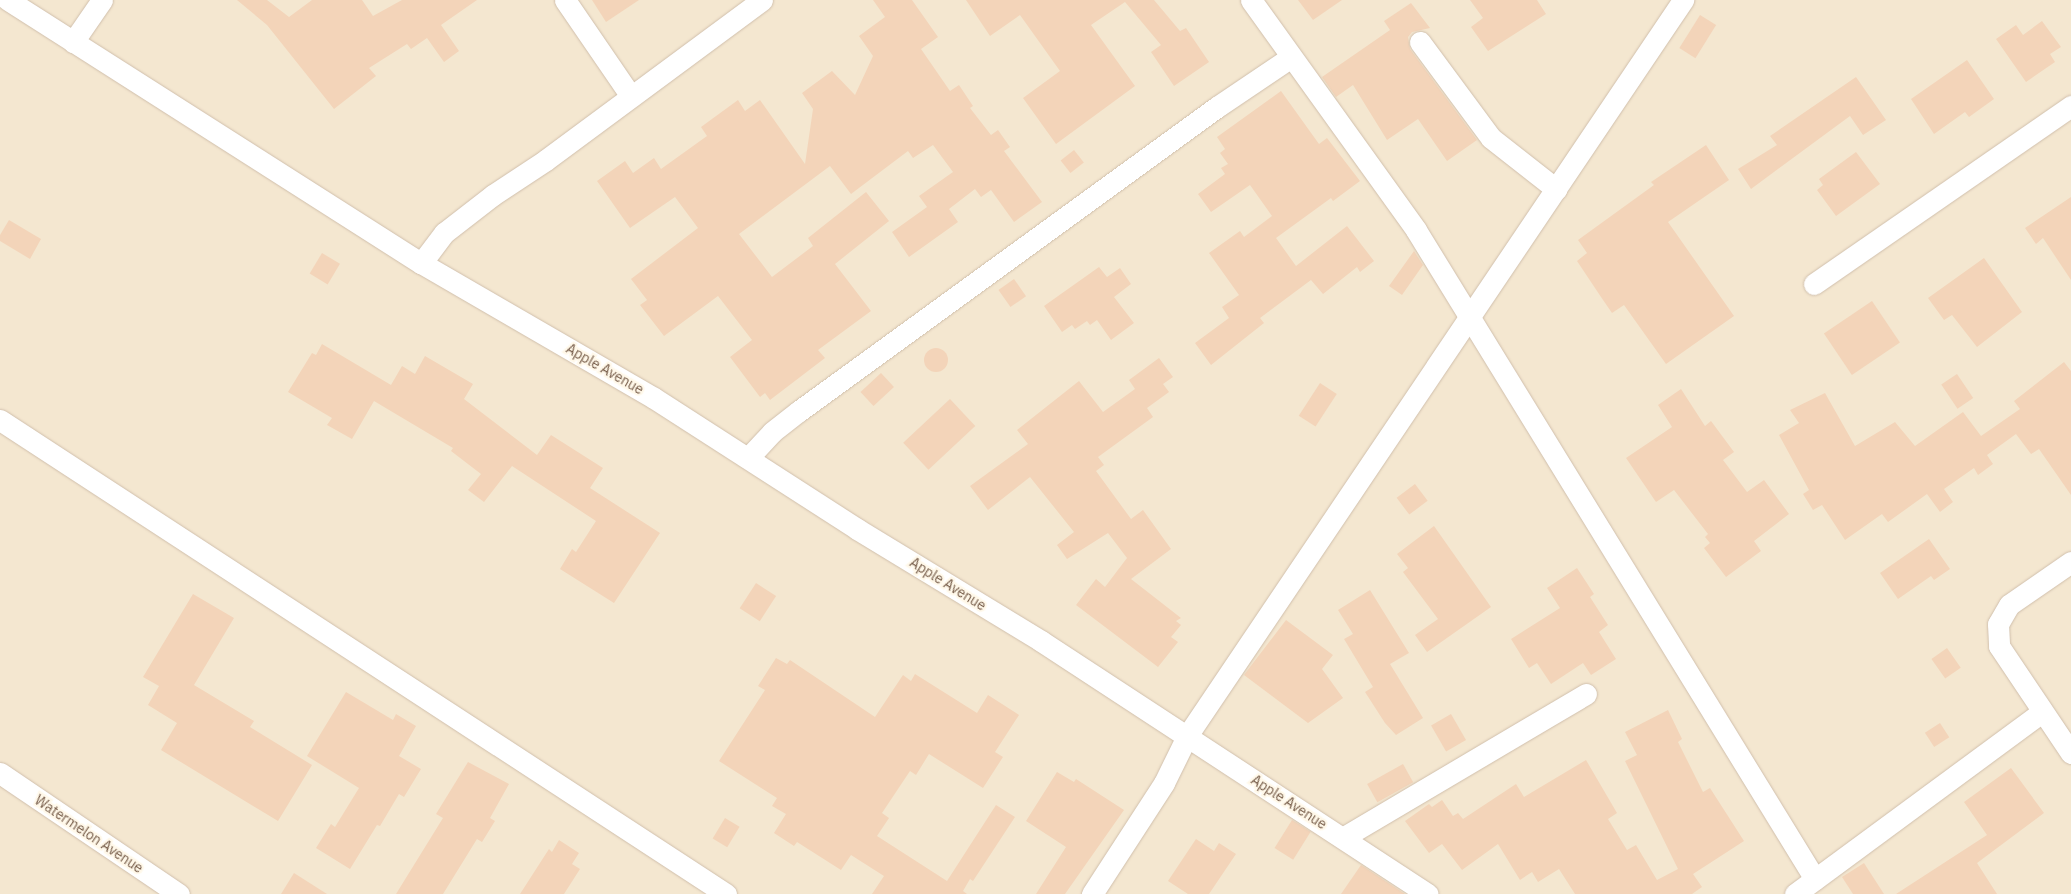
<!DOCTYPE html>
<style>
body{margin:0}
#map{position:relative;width:2071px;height:894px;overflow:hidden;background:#fdf4e2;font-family:"IBM Plex Sans",sans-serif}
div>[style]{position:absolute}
.residential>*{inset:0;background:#f4e7d0;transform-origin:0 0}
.building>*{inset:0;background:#f3d4b9;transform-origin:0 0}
.round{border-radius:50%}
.roads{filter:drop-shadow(0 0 1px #d0bfac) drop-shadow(0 0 1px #d0bfac)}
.minor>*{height:21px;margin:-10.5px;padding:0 10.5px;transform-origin:10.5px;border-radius:10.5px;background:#fff}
span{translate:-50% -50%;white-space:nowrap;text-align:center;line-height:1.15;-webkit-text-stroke:4.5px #fff8e9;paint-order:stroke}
.street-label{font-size:14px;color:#755b48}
</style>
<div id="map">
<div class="residential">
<i style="left:0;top:0;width:2071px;height:894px"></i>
</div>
<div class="building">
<i style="clip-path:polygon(237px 0,267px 0,289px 17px,312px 0,362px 0,373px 16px,402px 0,477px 0,441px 25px,459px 51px,444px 62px,427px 38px,411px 49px,407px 44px,369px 68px,376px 76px,334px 109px,267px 25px)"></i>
<i style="clip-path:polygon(592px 0,639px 0,606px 22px)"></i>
<i style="clip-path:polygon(873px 0,912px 0,938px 37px,921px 49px,950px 91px,959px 85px,973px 106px,970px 108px,991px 135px,998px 130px,1010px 147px,1004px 151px,1042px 202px,1014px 222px,991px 190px,981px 197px,975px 189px,949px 209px,958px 222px,909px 257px,892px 232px,927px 207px,919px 196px,953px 172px,933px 145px,913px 158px,908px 151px,851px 194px,830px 166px,739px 234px,772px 277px,813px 246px,808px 238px,866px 192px,889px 221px,835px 264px,871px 311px,818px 350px,825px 358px,770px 400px,765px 393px,760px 397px,730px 357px,752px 340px,718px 296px,664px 336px,640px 305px,647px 300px,631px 279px,698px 228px,675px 197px,630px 228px,597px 181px,625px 161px,633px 173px,654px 158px,661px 169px,707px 136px,701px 127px,738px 100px,745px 111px,760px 100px,805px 164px,813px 109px,802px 93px,832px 71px,855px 95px,873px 56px,859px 36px,885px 17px)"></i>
<i style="clip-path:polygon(966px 0,1154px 0,1180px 31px,1186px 28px,1209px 62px,1174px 86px,1151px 52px,1161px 45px,1125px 2px,1091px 25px,1135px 86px,1056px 144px,1023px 98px,1060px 71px,1020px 15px,990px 36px)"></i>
<i style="clip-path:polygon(1298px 0,1342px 0,1313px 20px)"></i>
<i style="clip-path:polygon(1470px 0,1537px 0,1546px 14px,1488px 51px,1471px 27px,1483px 18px)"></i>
<i style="clip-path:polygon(1411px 3px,1430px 28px,1412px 32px,1408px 37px,1410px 49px,1477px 140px,1447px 161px,1418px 119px,1387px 140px,1353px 85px,1336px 97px,1322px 77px,1390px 30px,1384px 21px)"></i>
<i style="left:1700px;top:15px;width:19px;height:39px;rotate:32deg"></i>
<i style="clip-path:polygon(2042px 21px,2061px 47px,2050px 54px,2055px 62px,2026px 82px,1996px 39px,2016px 25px,2023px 35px)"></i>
<i style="clip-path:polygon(1967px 60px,1994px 99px,1969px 117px,1965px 112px,1934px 134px,1911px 99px)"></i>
<i style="clip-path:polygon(1856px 77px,1886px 120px,1863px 135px,1850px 116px,1751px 189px,1738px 169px,1777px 145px,1770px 136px)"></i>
<i style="clip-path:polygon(1281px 91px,1319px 144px,1327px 138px,1360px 181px,1333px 201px,1331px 198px,1276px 238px,1296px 266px,1347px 226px,1374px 261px,1360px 272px,1357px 267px,1323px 294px,1311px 280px,1260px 318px,1264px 323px,1211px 365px,1195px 343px,1229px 318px,1222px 307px,1239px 295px,1209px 253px,1240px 231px,1244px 237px,1272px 216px,1250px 185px,1211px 212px,1198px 194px,1225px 174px,1221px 168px,1228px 164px,1220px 153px,1225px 149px,1217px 137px)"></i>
<i style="clip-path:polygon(1706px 145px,1729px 180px,1668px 222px,1734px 316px,1666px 364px,1624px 305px,1612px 313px,1601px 297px,1577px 261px,1587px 253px,1578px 240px,1654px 185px,1651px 182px)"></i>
<i style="left:1074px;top:150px;width:16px;height:17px;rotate:52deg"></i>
<i style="clip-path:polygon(1856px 152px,1880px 184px,1836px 216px,1817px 190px,1823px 185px,1819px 179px)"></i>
<i style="clip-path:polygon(2071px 197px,2071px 280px,2043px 238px,2036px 244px,2025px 228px)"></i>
<i style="clip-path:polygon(9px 220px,41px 239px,30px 259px,0 241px,0 235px)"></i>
<i style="clip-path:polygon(1414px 251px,1423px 265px,1402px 295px,1389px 286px)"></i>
<i style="left:322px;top:253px;width:21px;height:24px;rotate:31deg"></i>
<i style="clip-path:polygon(1984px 258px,2022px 312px,1977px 347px,1952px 315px,1944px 320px,1928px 298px)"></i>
<i style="clip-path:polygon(1099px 267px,1107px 277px,1120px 268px,1131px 284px,1114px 297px,1134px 323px,1111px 340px,1097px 320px,1090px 325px,1087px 321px,1075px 329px,1072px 325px,1062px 332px,1044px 306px)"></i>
<i style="left:1014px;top:279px;width:21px;height:19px;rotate:55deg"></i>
<i style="left:1872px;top:301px;width:50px;height:58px;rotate:56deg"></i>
<i style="clip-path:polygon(322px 344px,391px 385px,402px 366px,415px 374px,425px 356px,473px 384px,464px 399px,537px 455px,551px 435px,603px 468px,590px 488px,660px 533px,614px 603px,560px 569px,572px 549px,576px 552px,596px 521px,512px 466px,484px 502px,468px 490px,481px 474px,451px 451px,453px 448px,374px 401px,352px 439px,327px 425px,332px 418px,288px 392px,312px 353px,316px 355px)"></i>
<i class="round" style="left:924px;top:348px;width:24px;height:24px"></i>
<i style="clip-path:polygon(1159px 358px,1173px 377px,1163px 384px,1169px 392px,1147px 408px,1153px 417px,1098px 457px,1104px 465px,1096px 471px,1131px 519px,1143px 510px,1171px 549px,1131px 579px,1181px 618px,1176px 621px,1181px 625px,1171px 637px,1178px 642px,1158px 667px,1076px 605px,1096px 579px,1105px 587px,1127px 558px,1108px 533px,1067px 559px,1057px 545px,1074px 532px,1030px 477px,988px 510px,970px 486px,1028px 444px,1017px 430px,1079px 381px,1103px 412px,1135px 389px,1129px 380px)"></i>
<i style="clip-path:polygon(2064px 362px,2071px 371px,2071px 495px,2039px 449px,2031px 454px,2016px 434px,1987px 455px,1993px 464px,1978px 475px,1974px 468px,1944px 489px,1953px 502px,1940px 512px,1927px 494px,1888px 522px,1882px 514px,1845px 540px,1822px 505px,1813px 510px,1803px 494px,1809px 490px,1779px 435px,1799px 423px,1790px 410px,1825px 393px,1855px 446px,1895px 422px,1915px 446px,1963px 412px,1981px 436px,2020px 409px,2014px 401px)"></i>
<i style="left:881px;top:373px;width:19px;height:28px;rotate:47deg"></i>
<i style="left:1957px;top:374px;width:29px;height:19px;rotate:56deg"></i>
<i style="left:1320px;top:383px;width:20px;height:39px;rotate:33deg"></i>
<i style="clip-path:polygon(1681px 389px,1705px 426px,1711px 421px,1734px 452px,1723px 460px,1747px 492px,1764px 480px,1789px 514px,1754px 541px,1761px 551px,1726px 577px,1704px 548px,1710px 543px,1705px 537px,1708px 534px,1674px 490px,1656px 502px,1626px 458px,1672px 427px,1658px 405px)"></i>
<i style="left:950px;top:399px;width:37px;height:64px;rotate:47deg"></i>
<i style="left:1415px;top:484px;width:21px;height:23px;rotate:53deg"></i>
<i style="clip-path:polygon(1434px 526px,1491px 607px,1427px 652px,1415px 635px,1438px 619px,1403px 572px,1408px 568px,1397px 554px)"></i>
<i style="clip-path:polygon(1929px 539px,1950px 569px,1934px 580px,1931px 576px,1898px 599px,1880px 573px)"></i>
<i style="clip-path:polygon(1577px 568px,1594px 594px,1590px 597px,1608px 625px,1599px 632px,1616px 659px,1591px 675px,1583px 663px,1551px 684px,1537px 663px,1529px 668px,1511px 639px,1560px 608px,1547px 588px)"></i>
<i style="left:756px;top:583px;width:24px;height:30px;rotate:33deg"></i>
<i style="clip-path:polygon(1370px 590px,1409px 653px,1390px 664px,1423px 718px,1396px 735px,1385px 723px,1365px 692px,1373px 687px,1344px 639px,1353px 634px,1338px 610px)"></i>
<i style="clip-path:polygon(193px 594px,234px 618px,194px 685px,254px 721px,250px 727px,312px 765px,278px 821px,161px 750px,177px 723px,148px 705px,159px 686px,143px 677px)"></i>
<i style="clip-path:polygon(1286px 620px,1333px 655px,1322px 669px,1343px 698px,1308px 723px,1244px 675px)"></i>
<i style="left:1947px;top:648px;width:24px;height:19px;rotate:55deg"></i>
<i style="clip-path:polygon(776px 658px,787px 664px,790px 660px,875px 717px,903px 675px,911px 681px,915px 674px,977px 713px,988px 695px,1019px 715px,995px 752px,1003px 757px,983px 788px,929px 754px,916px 775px,910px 771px,882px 813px,889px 818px,877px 836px,947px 881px,996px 805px,1015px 817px,973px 881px,970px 879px,963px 891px,967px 894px,872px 894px,884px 876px,851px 855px,841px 870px,797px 842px,794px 846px,774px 833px,786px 814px,772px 806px,777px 798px,719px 761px,765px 690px,758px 686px)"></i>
<i style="clip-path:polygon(346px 692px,393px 720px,396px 714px,416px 726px,399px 756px,421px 769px,404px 797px,399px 794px,380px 826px,377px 825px,350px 869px,316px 848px,331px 824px,335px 827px,359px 788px,307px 756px)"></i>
<i style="clip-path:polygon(1668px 710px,1682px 739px,1678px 742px,1703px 792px,1710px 788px,1744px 841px,1693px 874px,1702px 887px,1692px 894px,1575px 894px,1559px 869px,1538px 882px,1532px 872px,1520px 880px,1498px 844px,1462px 870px,1442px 844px,1429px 853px,1405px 821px,1429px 804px,1432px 807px,1442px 800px,1453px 816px,1458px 813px,1463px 819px,1516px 784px,1524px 797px,1586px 760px,1617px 813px,1608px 819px,1627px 850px,1636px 845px,1657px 880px,1678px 869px,1625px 761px,1637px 755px,1625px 732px)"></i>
<i style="left:1451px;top:714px;width:30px;height:23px;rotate:60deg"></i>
<i style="left:1940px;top:723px;width:17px;height:18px;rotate:57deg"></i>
<i style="clip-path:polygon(468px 762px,509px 784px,490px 818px,495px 821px,482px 842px,477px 839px,443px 894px,396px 894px,443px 818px,436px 814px)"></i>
<i style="left:1403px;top:764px;width:21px;height:41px;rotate:61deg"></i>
<i style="clip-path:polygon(2011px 768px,2044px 813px,1977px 863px,1997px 894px,1896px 894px,1987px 835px,1964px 802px)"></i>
<i style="clip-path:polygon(1057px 772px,1074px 782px,1076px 779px,1124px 810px,1065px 894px,1036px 894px,1066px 847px,1026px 821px)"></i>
<i style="left:725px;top:818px;width:17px;height:24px;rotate:31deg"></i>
<i style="left:1292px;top:820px;width:22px;height:33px;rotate:32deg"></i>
<i style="clip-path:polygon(1196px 839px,1214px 851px,1219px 843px,1236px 854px,1209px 894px,1188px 894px,1168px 881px)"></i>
<i style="clip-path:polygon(559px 840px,579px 853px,572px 864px,580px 869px,564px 894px,520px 894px,549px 849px,552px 852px)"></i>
<i style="clip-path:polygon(1864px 863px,1884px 894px,1853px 894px,1842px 877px)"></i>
<i style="clip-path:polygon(1361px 865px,1405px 894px,1341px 894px)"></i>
<i style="clip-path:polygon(294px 873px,327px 894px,281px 894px)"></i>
</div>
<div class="roads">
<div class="minor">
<i style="left:8px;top:0;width:490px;rotate:32.5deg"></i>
<i style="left:565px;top:0;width:115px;rotate:55.6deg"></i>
<i style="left:762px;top:0;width:269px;rotate:143.5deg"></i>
<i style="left:546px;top:160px;width:64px;rotate:146.6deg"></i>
<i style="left:493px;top:195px;width:62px;rotate:142.2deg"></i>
<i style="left:444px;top:233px;width:38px;rotate:127deg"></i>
<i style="left:421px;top:263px;width:269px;rotate:30.1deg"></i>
<i style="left:654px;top:398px;width:242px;rotate:32.8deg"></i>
<i style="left:857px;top:529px;width:215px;rotate:31.3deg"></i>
<i style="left:1041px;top:641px;width:462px;rotate:33.2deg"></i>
<i style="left:1251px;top:0;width:283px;rotate:54.3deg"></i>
<i style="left:1416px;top:230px;width:762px;rotate:58.42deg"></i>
<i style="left:73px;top:42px;width:51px;rotate:-55.4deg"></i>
<i style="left:1420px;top:42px;width:119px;rotate:53.5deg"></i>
<i style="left:1491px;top:138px;width:83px;rotate:38.1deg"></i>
<i style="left:1814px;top:284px;width:313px;rotate:-34.7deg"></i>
<i style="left:0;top:420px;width:867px;rotate:33.14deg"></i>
<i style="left:748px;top:458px;width:35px;rotate:-47deg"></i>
<i style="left:772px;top:432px;width:34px;rotate:-38deg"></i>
<i style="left:799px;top:411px;width:517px;rotate:-36.03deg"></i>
<i style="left:1217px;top:107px;width:89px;rotate:-34deg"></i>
<i style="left:2071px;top:562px;width:75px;rotate:145.3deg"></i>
<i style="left:2009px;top:605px;width:22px;rotate:120deg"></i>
<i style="left:1998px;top:624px;width:22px;rotate:87deg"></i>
<i style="left:1999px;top:646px;width:129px;rotate:56.1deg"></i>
<i style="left:0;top:773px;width:216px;rotate:34.1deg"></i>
<i style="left:1344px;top:837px;width:281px;rotate:-30.6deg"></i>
<i style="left:1092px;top:894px;width:132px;rotate:-57deg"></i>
<i style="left:1164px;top:783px;width:52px;rotate:-63.9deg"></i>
<i style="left:1187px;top:736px;width:888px;rotate:-56.02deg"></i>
<i style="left:1795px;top:894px;width:307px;rotate:-36.4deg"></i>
</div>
</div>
<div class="street-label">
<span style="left:605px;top:369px;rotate:30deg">Apple Avenue</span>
<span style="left:948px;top:584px;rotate:32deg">Apple Avenue</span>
<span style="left:1289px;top:802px;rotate:33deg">Apple Avenue</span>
<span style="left:89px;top:834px;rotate:34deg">Watermelon Avenue</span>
</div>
</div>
